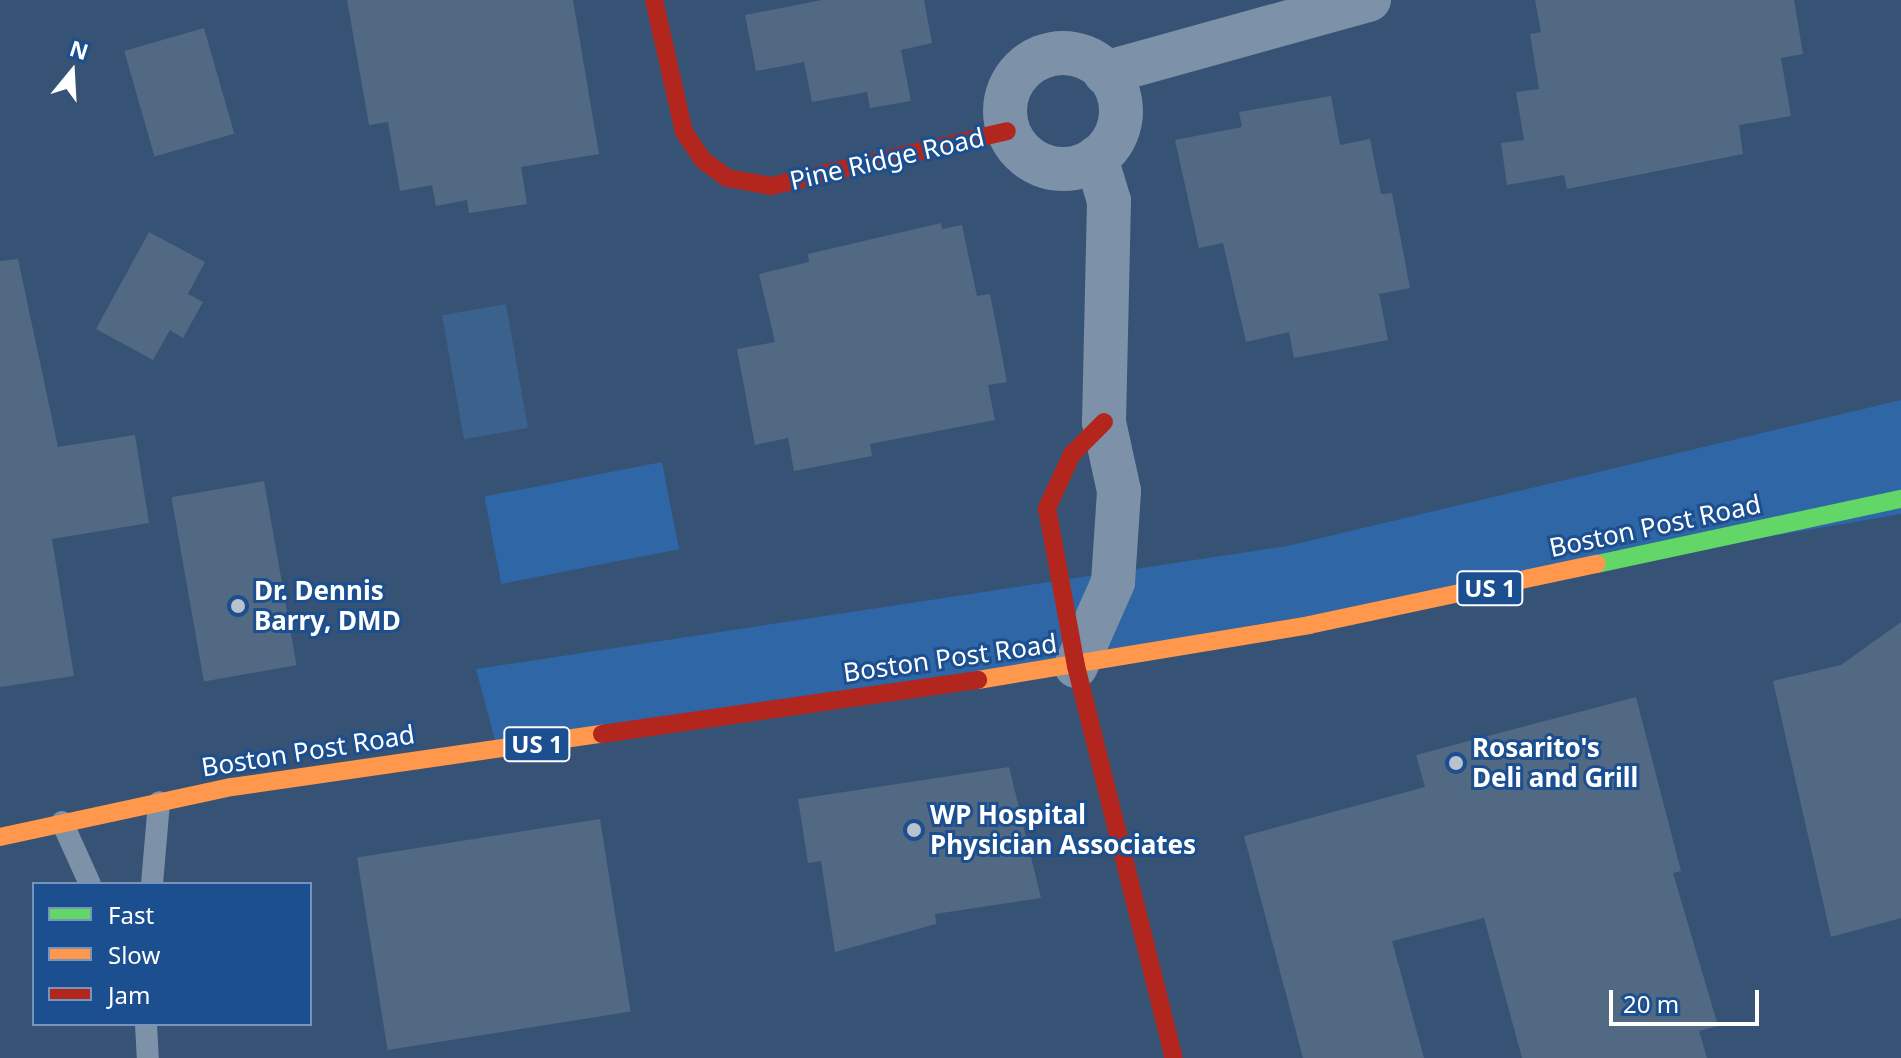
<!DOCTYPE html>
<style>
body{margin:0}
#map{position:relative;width:1901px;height:1058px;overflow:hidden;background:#365274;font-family:"Noto Sans",sans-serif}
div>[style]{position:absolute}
.green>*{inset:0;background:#2f66a5;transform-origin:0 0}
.water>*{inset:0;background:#3b618d;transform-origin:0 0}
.building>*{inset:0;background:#526984;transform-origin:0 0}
.lane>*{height:22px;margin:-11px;padding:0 11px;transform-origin:11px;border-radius:11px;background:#7d92a8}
.street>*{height:44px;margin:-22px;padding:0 22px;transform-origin:22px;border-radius:22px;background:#7d92a8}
.street>.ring{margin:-22px;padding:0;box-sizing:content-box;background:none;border:44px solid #7d92a8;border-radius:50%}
.fast>*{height:18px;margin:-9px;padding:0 9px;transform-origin:9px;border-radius:9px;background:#63d668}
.slow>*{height:18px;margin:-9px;padding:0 9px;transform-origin:9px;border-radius:9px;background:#ff974d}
.jam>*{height:18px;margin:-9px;padding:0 9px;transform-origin:9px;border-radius:9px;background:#b3261e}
.dots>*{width:22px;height:22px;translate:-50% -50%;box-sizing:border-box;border:4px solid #1b4f8f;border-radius:50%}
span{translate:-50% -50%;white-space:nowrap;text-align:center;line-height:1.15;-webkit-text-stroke:6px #1b4f8f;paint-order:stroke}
.shield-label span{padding:2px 6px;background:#1b4f8f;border:2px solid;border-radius:6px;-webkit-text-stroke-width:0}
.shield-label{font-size:24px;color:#fff;font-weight:700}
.street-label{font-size:26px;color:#fff}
.poi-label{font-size:26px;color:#fff;font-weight:700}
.left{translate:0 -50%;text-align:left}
.legend{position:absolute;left:32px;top:882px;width:280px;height:144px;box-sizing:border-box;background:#1b4f8f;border:2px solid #7695bc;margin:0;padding:10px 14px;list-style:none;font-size:24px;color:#fff}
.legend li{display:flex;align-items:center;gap:16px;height:40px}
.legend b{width:40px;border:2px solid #7695bc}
.north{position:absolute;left:32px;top:32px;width:80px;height:80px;-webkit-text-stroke:6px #1b4f8f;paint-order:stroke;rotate:18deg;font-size:22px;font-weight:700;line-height:32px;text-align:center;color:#fff}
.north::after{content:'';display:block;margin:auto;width:28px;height:36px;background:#fff;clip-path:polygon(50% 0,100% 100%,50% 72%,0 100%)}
.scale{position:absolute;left:1609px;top:990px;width:150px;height:36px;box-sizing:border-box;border:4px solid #fff;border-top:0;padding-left:10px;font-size:24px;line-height:28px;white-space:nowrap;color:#fff;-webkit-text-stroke:6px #1b4f8f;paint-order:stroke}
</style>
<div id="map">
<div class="green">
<i style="clip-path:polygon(1901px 400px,1901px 514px,499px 755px,476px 669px,1287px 546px)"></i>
<i style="left:662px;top:462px;width:89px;height:181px;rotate:79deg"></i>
</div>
<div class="water">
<i style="left:506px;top:304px;width:126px;height:65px;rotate:80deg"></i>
</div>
<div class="building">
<i style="clip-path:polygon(347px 0,573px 0,599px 154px,521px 167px,527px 204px,469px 213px,467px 200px,436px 206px,432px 185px,400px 191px,388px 122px,369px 125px)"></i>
<i style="clip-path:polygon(822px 0,924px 0,932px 43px,901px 50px,911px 101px,870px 108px,867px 92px,812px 102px,804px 62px,756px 71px,745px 15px)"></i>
<i style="clip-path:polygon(1535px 0,1794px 0,1803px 54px,1781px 58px,1791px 116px,1739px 125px,1743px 154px,1567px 189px,1564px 175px,1507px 185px,1501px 143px,1524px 140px,1516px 92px,1539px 89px,1530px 34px,1541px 32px)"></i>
<i style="left:204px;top:28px;width:110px;height:83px;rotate:74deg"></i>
<i style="clip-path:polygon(1331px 96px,1340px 145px,1370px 139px,1381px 194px,1392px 193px,1410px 288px,1379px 294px,1388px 340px,1294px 358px,1289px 332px,1246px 342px,1223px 243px,1199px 248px,1175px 140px,1242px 127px,1239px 112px)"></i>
<i style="clip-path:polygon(941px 223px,942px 229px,962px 225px,977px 296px,990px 294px,1007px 382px,988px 385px,995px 420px,870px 444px,872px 456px,794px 471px,788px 438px,755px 445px,737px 349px,775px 342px,759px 274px,809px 262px,808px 254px)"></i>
<i style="clip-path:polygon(149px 232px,205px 262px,188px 294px,203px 302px,183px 338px,170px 330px,153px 360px,96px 329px)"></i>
<i style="clip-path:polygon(18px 259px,58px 447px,135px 435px,149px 523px,52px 539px,74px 676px,0 687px,0 261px)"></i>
<i style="left:264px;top:481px;width:187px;height:94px;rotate:80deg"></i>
<i style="clip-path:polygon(1901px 622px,1901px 918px,1831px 937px,1773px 681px,1841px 665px)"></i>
<i style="clip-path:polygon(1636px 697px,1681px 871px,1673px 873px,1718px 1026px,1699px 1031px,1707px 1058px,1522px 1058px,1484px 918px,1392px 941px,1424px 1058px,1303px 1058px,1244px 836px,1425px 787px,1416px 755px)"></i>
<i style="clip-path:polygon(1009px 767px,1041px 898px,935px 914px,936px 924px,835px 952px,821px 861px,808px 863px,798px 799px)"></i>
<i style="left:600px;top:819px;width:195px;height:246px;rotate:81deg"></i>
</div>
<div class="lane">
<i style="left:62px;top:822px;width:68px;rotate:65.7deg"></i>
<i style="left:152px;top:884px;width:82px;rotate:-85.1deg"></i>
<i style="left:146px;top:1024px;width:34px;rotate:87deg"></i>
</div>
<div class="street">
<i class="ring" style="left:1005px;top:53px;width:72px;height:72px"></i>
<i style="left:1105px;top:73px;width:274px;rotate:-15.5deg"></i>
<i style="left:1076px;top:666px;width:92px;rotate:-66.2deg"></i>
<i style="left:1113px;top:582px;width:91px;rotate:-86.2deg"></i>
<i style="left:1119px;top:491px;width:71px;rotate:-102.3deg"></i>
<i style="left:1104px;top:422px;width:221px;rotate:-88.7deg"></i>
<i style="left:1109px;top:201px;width:45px;rotate:-106.8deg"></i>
</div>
<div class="fast">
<i style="left:1597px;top:564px;width:311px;rotate:-12.1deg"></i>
</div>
<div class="slow">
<i style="left:978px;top:680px;width:336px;rotate:-9.4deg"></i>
<i style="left:1309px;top:625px;width:294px;rotate:-12deg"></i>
<i style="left:0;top:837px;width:237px;rotate:-12.2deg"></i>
<i style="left:232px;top:787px;width:374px;rotate:-8.2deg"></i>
</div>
<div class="jam">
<i style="left:654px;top:0;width:135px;rotate:77.2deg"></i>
<i style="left:684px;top:132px;width:34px;rotate:56deg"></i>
<i style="left:703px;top:160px;width:30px;rotate:37deg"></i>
<i style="left:727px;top:178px;width:45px;rotate:10.3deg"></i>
<i style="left:771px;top:186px;width:242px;rotate:-13.1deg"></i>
<i style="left:1104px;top:422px;width:45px;rotate:135deg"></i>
<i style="left:1072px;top:454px;width:60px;rotate:114.8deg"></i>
<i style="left:1047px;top:508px;width:161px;rotate:79.6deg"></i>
<i style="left:1076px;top:666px;width:404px;rotate:76deg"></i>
<i style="left:602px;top:734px;width:380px;rotate:-8.2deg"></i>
</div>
<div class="dots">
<i style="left:238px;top:606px;background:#b9c2ce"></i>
<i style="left:1456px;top:763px;background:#b9c2ce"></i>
<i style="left:914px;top:830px;background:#b9c2ce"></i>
</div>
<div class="shield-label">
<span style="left:1490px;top:588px">US 1</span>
<span style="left:537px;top:744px">US 1</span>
</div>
<div class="street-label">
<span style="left:887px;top:159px;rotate:-13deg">Pine Ridge Road</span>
<span style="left:1655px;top:526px;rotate:-12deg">Boston Post Road</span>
<span style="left:950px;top:658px;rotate:-8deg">Boston Post Road</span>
<span style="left:308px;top:751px;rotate:-9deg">Boston Post Road</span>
</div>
<div class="poi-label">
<span class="left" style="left:254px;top:606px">Dr. Dennis<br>Barry, DMD</span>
<span class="left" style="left:1472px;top:763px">Rosarito's<br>Deli and Grill</span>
<span class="left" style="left:930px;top:830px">WP Hospital<br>Physician Associates</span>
</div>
<ul class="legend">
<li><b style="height:10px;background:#63d668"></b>Fast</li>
<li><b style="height:10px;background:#ff974d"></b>Slow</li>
<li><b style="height:10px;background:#b3261e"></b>Jam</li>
</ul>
<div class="north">N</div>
<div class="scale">20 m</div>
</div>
